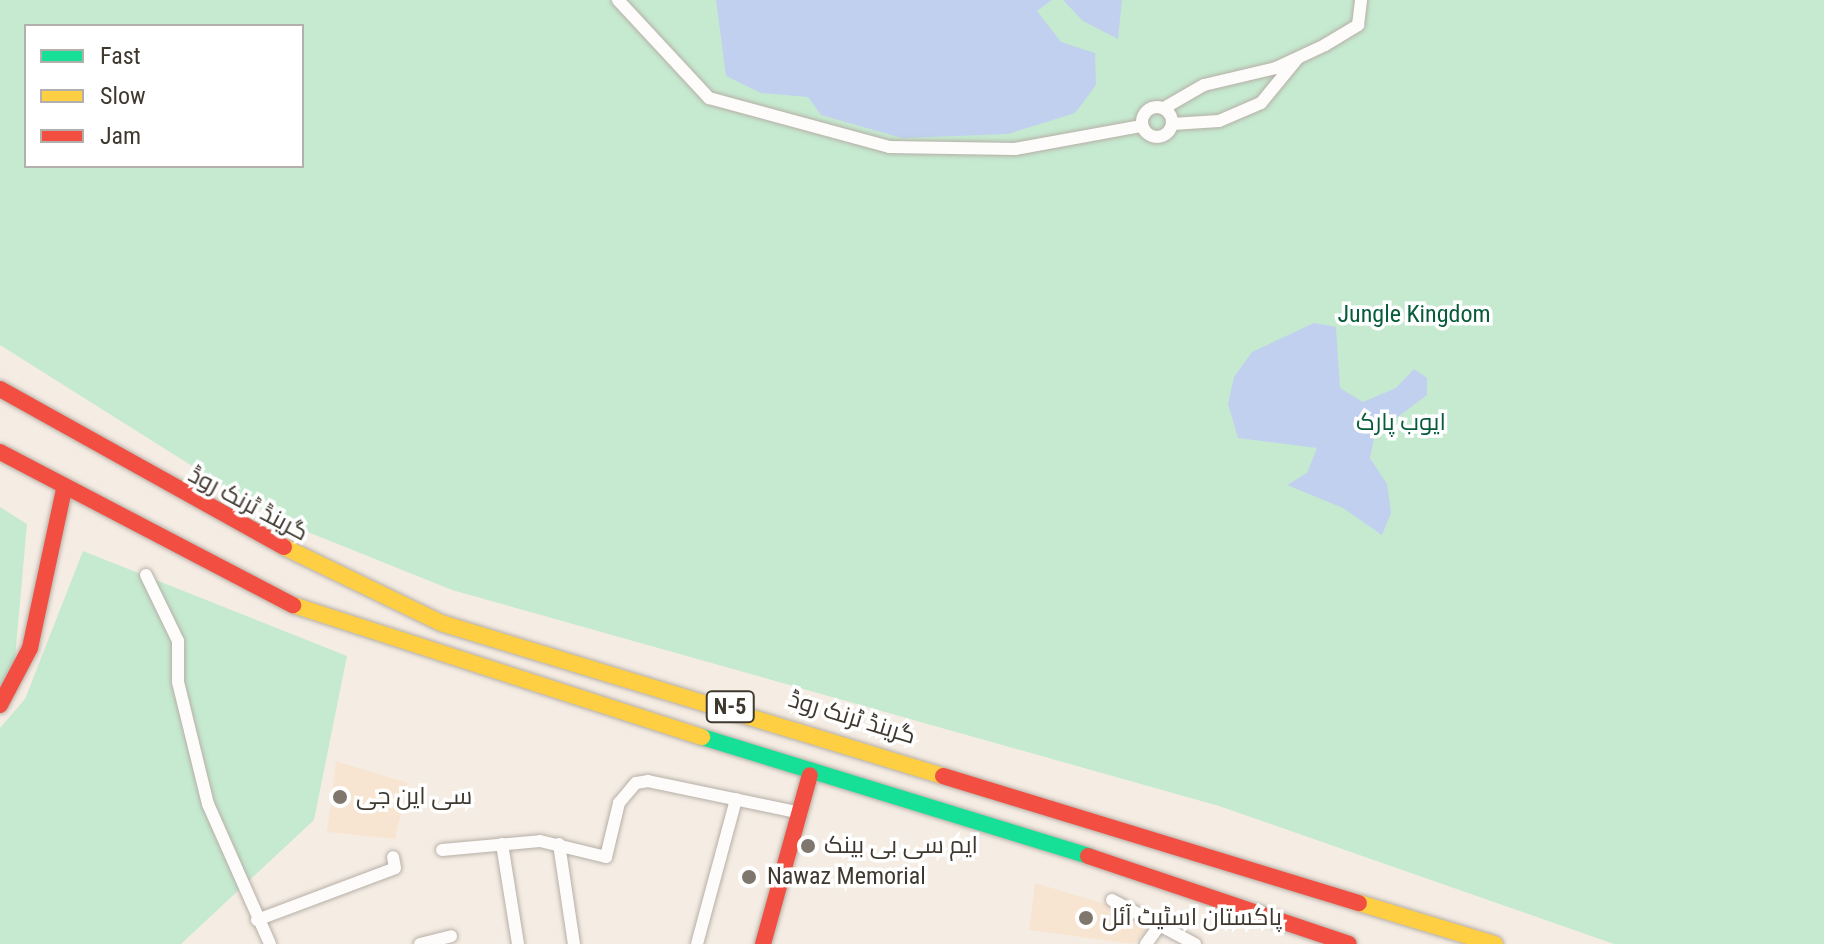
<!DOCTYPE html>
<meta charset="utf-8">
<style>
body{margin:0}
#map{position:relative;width:1824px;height:944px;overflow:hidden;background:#f5ede4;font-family:"Roboto Condensed",Cairo,sans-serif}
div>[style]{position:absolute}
.built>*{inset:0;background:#f7e5d2}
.green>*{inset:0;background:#c5ead0}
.water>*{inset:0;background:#c1d0ef}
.roads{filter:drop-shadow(0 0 2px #b6afa7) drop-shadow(0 0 2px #b6afa7)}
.street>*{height:12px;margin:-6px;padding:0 6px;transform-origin:6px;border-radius:6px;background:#fefcfb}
.street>.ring{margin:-6px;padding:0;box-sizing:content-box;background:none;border:12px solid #fefcfb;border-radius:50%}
.fast>*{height:16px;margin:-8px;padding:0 8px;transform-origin:8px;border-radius:8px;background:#16e098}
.slow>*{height:16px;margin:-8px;padding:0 8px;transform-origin:8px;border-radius:8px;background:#ffcf43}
.jam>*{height:16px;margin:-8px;padding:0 8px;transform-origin:8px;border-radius:8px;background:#f24e42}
.dots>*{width:22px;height:22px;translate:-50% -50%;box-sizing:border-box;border:4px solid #fff;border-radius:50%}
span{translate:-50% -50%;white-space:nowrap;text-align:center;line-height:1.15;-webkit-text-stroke:7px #fff;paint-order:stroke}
.shield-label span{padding:2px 6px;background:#fff;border:2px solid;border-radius:6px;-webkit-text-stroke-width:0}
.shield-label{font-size:22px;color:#3f382f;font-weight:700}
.park-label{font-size:24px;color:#075c3c}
.street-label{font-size:24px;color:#3f382f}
.poi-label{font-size:24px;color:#3f382f}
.left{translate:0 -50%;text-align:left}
.legend{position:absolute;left:24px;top:24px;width:280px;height:144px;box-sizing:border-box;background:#fff;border:2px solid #b2afac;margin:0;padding:10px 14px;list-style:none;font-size:24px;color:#3f382f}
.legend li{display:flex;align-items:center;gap:16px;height:40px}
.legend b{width:40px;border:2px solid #b2afac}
</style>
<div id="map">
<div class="built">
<i style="clip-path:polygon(336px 761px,408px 783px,395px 839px,327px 832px)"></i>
<i style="clip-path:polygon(1035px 883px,1143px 915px,1150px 928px,1133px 944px,1029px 930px)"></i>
</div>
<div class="green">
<i style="clip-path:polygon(evenodd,0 0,1824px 0,1824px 944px,1614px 944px,1219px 806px,452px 590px,278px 520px,0 345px,0 0,26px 26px,302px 26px,302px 166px,26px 166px,26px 26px)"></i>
<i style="clip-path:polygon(0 507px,27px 524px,12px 692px,0 705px)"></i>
<i style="clip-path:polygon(83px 551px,347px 656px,314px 820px,181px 944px,0 944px,0 728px,25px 699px)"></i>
</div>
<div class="water">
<i style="clip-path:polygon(716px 0,1052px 0,1037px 11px,1061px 42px,1095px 53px,1096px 85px,1075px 113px,1008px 134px,902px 138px,821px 115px,808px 97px,761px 93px,726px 76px)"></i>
<i style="clip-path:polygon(1063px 0,1122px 0,1118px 39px,1083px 21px)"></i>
<i style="clip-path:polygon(1314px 323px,1336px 327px,1340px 388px,1363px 402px,1396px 388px,1414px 369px,1427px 378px,1427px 395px,1375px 434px,1370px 458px,1387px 484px,1391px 513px,1382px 535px,1343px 508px,1287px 485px,1307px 473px,1317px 448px,1238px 438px,1228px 404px,1234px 377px,1252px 352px)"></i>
</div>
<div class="roads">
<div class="street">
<i style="left:618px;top:0;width:134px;rotate:47.1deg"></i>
<i style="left:709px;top:98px;width:187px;rotate:15.2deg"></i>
<i style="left:889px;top:147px;width:126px;rotate:0.9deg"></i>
<i style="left:1015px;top:149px;width:129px;rotate:-10.3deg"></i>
<i class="ring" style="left:1142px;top:107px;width:18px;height:18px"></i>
<i style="left:1164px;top:108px;width:46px;rotate:-29.9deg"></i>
<i style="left:1204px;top:85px;width:74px;rotate:-13.3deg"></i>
<i style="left:1276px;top:68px;width:54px;rotate:-25.1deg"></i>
<i style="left:1325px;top:45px;width:39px;rotate:-31deg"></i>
<i style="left:1358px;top:25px;width:25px;rotate:-83deg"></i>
<i style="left:1172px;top:124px;width:47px;rotate:-3.7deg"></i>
<i style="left:1219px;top:121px;width:46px;rotate:-23.2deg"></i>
<i style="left:1261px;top:103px;width:57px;rotate:-50.7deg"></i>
<i style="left:146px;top:575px;width:73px;rotate:64.1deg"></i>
<i style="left:178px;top:641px;width:41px;rotate:90deg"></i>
<i style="left:178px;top:682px;width:126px;rotate:76.2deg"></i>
<i style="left:208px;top:804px;width:153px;rotate:66.1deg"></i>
<i style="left:502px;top:844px;width:101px;rotate:80.9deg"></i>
<i style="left:559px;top:844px;width:101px;rotate:81.5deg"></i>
<i style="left:442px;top:850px;width:98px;rotate:-5.2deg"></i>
<i style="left:540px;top:841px;width:68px;rotate:13.6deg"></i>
<i style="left:606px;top:857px;width:56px;rotate:-76.5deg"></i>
<i style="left:619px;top:803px;width:26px;rotate:-50deg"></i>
<i style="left:636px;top:783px;width:12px;rotate:-9deg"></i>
<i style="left:648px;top:781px;width:156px;rotate:11.8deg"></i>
<i style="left:1112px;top:900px;width:94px;rotate:27.9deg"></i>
<i style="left:257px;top:920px;width:147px;rotate:-20.6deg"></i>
<i style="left:395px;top:868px;width:11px;rotate:-100deg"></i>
<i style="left:420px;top:944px;width:32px;rotate:-14deg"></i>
<i style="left:697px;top:944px;width:150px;rotate:-74.9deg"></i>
<i style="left:1146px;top:944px;width:24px;rotate:-54deg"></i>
</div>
<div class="fast">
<i style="left:702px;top:737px;width:404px;rotate:17.1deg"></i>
</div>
<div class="slow">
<i style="left:284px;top:547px;width:174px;rotate:25.8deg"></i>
<i style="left:441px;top:623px;width:525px;rotate:16.95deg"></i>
<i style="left:293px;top:605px;width:430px;rotate:17.9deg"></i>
<i style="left:1359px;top:903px;width:142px;rotate:16.8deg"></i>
</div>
<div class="jam">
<i style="left:0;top:389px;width:325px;rotate:29.1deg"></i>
<i style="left:0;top:452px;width:331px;rotate:27.6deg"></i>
<i style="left:0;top:705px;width:64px;rotate:-62.2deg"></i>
<i style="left:30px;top:648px;width:162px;rotate:-77.9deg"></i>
<i style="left:943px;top:776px;width:435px;rotate:17deg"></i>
<i style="left:1088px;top:856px;width:275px;rotate:18.6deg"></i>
<i style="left:763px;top:944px;width:175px;rotate:-74.5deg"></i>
</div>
</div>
<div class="dots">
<i style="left:340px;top:797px;background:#7f776e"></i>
<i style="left:808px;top:846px;background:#7f776e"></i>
<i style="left:749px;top:877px;background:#7f776e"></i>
<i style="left:1086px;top:918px;background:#7f776e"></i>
</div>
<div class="shield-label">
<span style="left:730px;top:707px">N-5</span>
</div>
<div class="park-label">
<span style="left:1414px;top:315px">Jungle Kingdom</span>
<span style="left:1401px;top:423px">ایوب پارک</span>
</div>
<div class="street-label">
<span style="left:248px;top:504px;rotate:28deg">گرینڈ ٹرنک روڈ</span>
<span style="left:852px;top:718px;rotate:17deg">گرینڈ ٹرنک روڈ</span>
</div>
<div class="poi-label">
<span class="left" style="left:356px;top:797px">سی این جی</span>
<span class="left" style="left:824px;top:846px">ایم سی بی بینک</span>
<span class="left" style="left:767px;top:877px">Nawaz Memorial</span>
<span class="left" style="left:1102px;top:918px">پاکستان اسٹیٹ آئل</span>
</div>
<ul class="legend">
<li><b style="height:10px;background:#16e098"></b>Fast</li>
<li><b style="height:10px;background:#ffcf43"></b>Slow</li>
<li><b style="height:10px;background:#f24e42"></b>Jam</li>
</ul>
</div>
